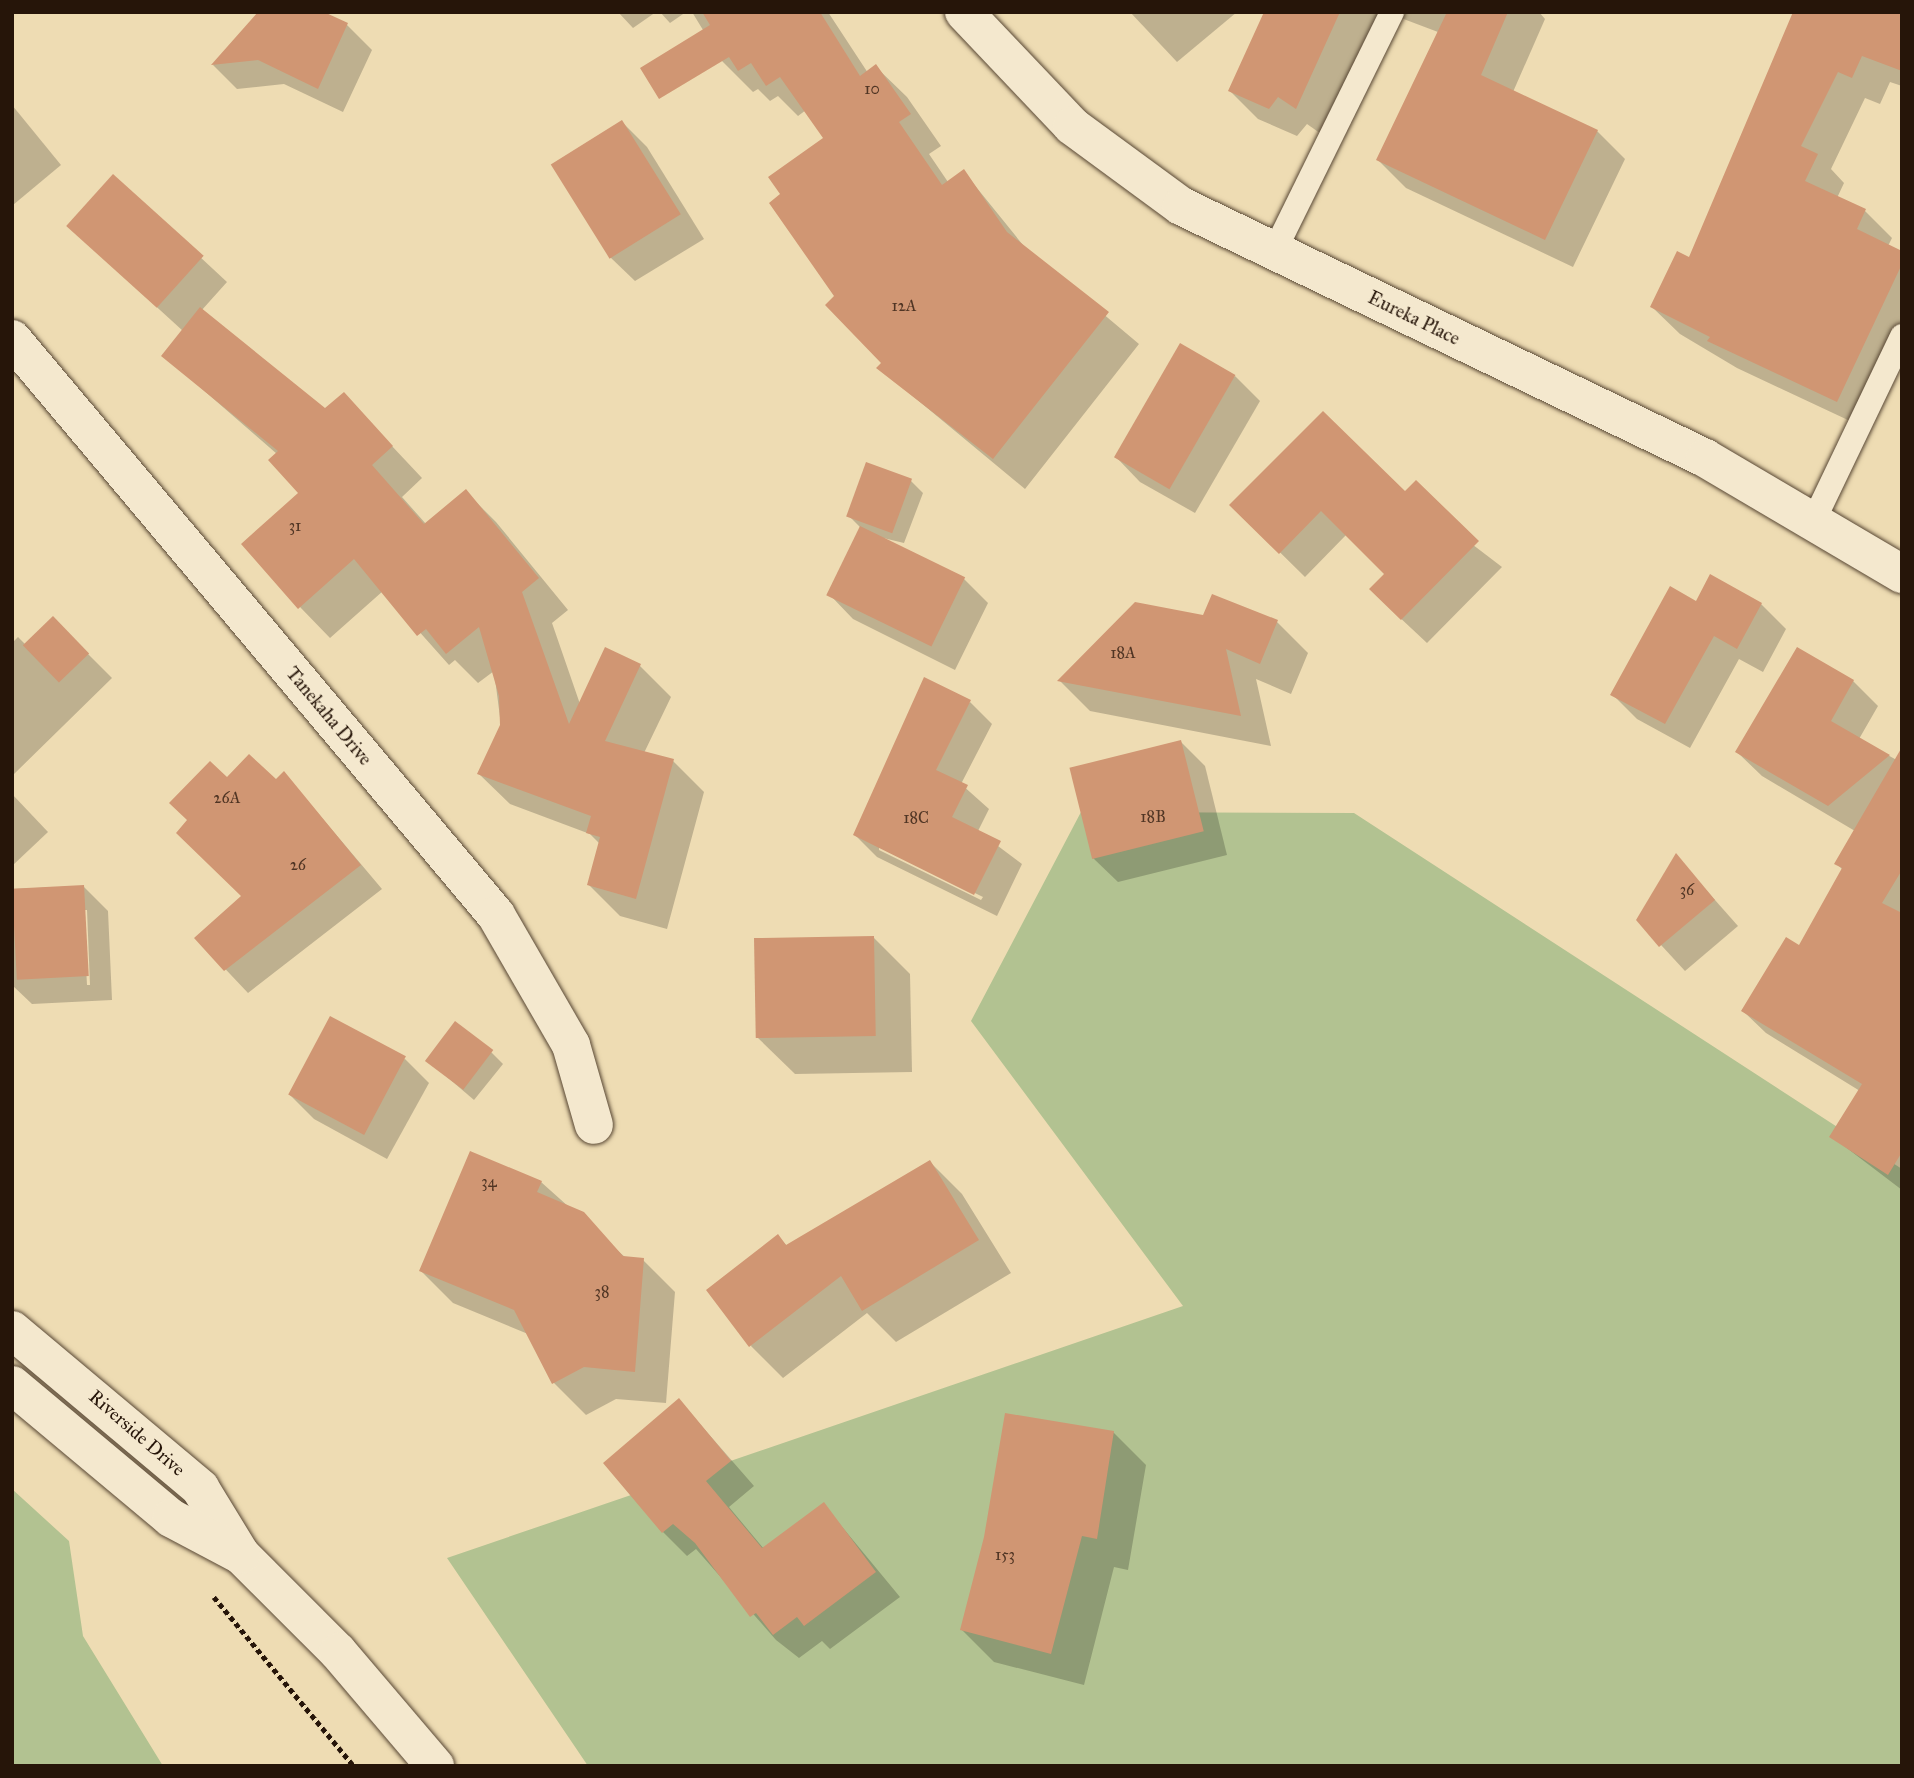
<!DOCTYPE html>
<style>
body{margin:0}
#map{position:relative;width:1914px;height:1778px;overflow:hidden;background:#eedcb3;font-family:"IM FELL Great Primer",serif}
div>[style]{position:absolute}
.green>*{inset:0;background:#b2c291}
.shadow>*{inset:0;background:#0003}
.building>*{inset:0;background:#d09673;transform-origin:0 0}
.path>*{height:4.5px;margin-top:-2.25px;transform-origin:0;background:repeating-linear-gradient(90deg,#261509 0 5px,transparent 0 8.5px)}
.roads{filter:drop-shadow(0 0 2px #584734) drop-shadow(0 0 2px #584734)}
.lane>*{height:24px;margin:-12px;padding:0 12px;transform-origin:12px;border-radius:12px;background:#f4e8ce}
.street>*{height:38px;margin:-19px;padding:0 19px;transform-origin:19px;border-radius:19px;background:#f4e8ce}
.secondary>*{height:38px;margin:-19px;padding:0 19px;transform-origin:19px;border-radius:19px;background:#f4e8ce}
span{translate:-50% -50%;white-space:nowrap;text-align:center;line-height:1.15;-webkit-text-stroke:5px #f4e8ce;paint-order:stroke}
.number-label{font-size:16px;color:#503524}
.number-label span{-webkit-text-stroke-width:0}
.street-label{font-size:19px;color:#261509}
.frame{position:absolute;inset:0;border:14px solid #261509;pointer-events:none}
</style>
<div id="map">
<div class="green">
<i style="clip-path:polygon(1081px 812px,1354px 813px,1902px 1169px,1902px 1766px,588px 1766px,447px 1558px,1183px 1306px,971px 1021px)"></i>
<i style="clip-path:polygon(12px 1489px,69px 1541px,83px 1636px,163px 1766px,12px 1766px)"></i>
</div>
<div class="shadow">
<i style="clip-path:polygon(260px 12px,347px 25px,372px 50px,343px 112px,284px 84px,237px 89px,213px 65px)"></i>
<i style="clip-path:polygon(618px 12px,656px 12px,633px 28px)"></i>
<i style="clip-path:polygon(660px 12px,686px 12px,670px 23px)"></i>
<i style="clip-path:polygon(692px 12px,828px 12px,868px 73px,876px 67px,907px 97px,941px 146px,929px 154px,948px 182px,964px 172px,1027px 250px,1139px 344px,1025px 489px,879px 368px,883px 363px,837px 296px,783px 195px,826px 138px,806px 110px,798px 116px,778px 96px,770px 101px,758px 89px,753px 92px,722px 61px)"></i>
<i style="clip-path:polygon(1130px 12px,1237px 12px,1177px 62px)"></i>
<i style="clip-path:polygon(1266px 12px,1381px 12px,1324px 136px,1307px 124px,1297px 136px,1258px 119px,1230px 91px)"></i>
<i style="clip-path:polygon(1385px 12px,1539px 12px,1545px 19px,1513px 92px,1597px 131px,1625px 159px,1573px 267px,1406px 188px,1378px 160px,1438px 32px)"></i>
<i style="clip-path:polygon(1796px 12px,1902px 12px,1902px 86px,1890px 82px,1880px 104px,1865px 98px,1831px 169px,1844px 183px,1837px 198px,1865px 211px,1892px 238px,1888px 246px,1902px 253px,1902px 349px,1865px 428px,1737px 368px,1680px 334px,1652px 307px,1690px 259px)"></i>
<i style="clip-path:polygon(12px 105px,61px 165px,13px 205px,12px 204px)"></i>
<i style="clip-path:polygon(622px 122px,647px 147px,704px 239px,635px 281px,610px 257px)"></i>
<i style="clip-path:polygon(114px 177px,227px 282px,201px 311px,325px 410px,343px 394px,422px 478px,402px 497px,426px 524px,466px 492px,496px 522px,568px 610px,552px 623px,580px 704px,606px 650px,640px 666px,671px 697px,644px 753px,673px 761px,704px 792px,667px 929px,620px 916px,589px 885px,600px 844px,590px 834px,510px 804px,479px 774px,501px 725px,494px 671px,478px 683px,455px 660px,449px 665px,383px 591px,330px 638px,300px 607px,300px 493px,277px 454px,163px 355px,183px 331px,69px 227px)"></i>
<i style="clip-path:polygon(1235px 376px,1260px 401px,1195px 513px,1140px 482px,1116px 457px)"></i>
<i style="clip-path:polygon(911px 481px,923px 493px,904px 543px,875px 536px,964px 579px,988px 603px,955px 670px,853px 619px,829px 594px,861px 528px,848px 515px)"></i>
<i style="clip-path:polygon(1405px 493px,1502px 567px,1427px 643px,1396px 614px,1387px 574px,1347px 534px,1305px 577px,1232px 505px)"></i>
<i style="clip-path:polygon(1696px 603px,1761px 604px,1786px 629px,1763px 672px,1739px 659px,1690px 748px,1637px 719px,1613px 695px)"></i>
<i style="clip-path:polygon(1204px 617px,1277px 622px,1308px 653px,1291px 694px,1256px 679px,1271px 746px,1090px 711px,1060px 681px)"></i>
<i style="clip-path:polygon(53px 619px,112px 678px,12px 776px,12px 643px,18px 637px,27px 646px)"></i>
<i style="clip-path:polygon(1798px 649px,1853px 681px,1878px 706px,1859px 739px,1902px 763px,1902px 1190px,1831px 1136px,1860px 1091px,1766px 1033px,1743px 1011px,1799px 947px,1843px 870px,1836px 863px,1855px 831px,1762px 776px,1737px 752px)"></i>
<i style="clip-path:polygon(evenodd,970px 702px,992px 724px,961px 784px,989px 809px,978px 831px,1022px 864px,997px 916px,877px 857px,855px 835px,970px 702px,879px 846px,983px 897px,981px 900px,879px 850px,879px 846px)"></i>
<i style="clip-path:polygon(1181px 742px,1205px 766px,1227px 855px,1118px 882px,1093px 858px)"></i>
<i style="clip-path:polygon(284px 773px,382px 889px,248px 993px,196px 938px,243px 896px,227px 780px,276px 782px)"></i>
<i style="clip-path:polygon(12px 794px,48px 832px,12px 866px)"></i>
<i style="clip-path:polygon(1676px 856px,1738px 926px,1685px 971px,1638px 920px)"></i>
<i style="clip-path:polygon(evenodd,83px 886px,108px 911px,112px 1000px,32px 1004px,12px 985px,12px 889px,83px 886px,83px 910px,87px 910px,90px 985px,87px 985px,83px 910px)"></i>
<i style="clip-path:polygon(874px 938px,910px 974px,912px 1072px,795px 1074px,758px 1038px)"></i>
<i style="clip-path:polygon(491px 1052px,503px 1064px,474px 1100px,426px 1059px)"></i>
<i style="clip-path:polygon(405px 1059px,429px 1083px,387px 1159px,314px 1119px,289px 1094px)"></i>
<i style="clip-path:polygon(930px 1162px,962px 1194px,1011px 1273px,896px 1342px,867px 1313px,783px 1378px,751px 1346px,778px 1236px,788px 1247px)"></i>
<i style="clip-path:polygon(541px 1182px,626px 1258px,643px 1260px,675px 1292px,666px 1403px,616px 1399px,586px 1415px,554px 1383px,528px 1334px,453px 1303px,421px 1271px)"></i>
<i style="clip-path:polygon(679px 1400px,754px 1486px,729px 1507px,764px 1549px,824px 1505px,900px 1597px,830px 1649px,822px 1641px,799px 1658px,776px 1640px,696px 1549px,687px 1556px,663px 1532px)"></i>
<i style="clip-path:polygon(1113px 1432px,1146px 1465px,1128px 1570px,1114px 1567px,1084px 1685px,994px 1662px,962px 1630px)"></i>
</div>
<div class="building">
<i style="clip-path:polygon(258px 12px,324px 12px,348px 23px,318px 89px,258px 60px,211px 65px)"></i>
<i style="clip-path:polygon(702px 12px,820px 12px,860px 76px,876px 64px,911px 114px,899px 122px,942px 185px,964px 169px,1007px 232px,1109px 312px,993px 459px,876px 368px,881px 363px,825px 305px,834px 296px,769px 203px,780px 194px,768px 177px,823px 138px,780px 77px,766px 86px,751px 63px,738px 71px,729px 57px,659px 99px,640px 68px,710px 25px)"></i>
<i style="clip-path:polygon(1264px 12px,1340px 12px,1296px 109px,1278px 97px,1269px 109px,1228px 91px)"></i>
<i style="clip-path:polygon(1447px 12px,1508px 12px,1481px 75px,1598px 130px,1545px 240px,1376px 160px)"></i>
<i style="clip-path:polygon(1793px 12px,1902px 12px,1902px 71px,1862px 56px,1852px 78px,1838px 72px,1801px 146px,1818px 154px,1805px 181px,1866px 209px,1857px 229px,1902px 251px,1902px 264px,1837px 402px,1707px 341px,1710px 337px,1650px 307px,1677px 251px,1689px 257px)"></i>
<i style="left:622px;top:120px;width:111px;height:84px;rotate:58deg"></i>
<i style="left:113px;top:174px;width:122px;height:70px;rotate:42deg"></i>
<i style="clip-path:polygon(200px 307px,325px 408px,344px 392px,393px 446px,372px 465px,424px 524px,466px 489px,539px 578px,522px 592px,569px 724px,605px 647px,641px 664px,605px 741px,674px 759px,636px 899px,587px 885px,600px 837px,586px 833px,591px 816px,477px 774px,500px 725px,499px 696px,479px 627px,446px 654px,426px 629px,417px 636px,354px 559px,298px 609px,241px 544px,298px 493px,268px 460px,278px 451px,161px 356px)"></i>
<i style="left:1180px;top:343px;width:64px;height:132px;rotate:30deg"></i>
<i style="clip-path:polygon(1323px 411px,1405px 491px,1416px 480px,1479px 541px,1401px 620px,1369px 589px,1384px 574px,1321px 511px,1279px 554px,1229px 505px)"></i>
<i style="left:866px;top:462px;width:49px;height:58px;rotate:20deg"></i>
<i style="left:860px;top:526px;width:117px;height:77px;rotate:26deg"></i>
<i style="clip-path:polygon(1710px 574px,1762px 603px,1737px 649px,1714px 636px,1665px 724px,1610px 695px,1670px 586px,1696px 601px)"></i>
<i style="clip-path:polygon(1212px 594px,1278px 620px,1260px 664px,1226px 649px,1241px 716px,1057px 681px,1135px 602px,1203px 615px)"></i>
<i style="left:53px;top:616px;width:52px;height:42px;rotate:46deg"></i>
<i style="clip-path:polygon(1797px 647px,1854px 680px,1831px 721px,1890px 755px,1828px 806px,1735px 752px)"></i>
<i style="clip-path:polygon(924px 677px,971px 700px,936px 770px,968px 785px,952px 817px,1001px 841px,974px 895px,853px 835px)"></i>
<i style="left:1181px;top:740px;width:94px;height:115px;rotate:76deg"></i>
<i style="clip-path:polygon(1902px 747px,1902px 870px,1882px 903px,1902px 913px,1902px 1152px,1888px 1175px,1829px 1137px,1862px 1084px,1741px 1011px,1786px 937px,1799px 945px,1842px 868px,1834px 864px)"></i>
<i style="clip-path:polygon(249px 754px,276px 779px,284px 771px,361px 865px,224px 971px,194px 938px,241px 896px,176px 833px,187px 820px,169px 803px,210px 761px,227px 777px)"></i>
<i style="clip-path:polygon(1676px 853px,1715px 900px,1659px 947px,1636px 920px)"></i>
<i style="left:84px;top:885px;width:91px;height:72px;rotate:87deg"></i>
<i style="left:874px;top:936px;width:100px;height:120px;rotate:89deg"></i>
<i style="left:330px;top:1016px;width:86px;height:89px;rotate:28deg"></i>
<i style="left:455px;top:1021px;width:48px;height:50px;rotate:37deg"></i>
<i style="clip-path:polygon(470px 1151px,542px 1181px,537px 1192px,584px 1212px,623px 1256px,644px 1258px,635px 1372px,584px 1367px,552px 1384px,514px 1310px,419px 1271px)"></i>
<i style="clip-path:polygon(930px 1160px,979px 1240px,862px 1311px,841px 1276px,749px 1347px,706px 1290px,778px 1234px,786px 1245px)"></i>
<i style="clip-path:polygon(679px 1398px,731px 1461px,706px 1481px,762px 1548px,824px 1502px,876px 1572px,804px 1626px,797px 1617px,773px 1635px,756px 1613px,750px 1617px,695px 1543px,673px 1524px,662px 1533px,603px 1463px)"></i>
<i style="clip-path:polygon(1005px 1413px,1114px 1431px,1097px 1539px,1082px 1536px,1051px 1654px,960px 1630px,984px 1537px)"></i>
</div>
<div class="path">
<i style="left:214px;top:1597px;width:219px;rotate:50.4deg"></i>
</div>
<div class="roads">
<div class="lane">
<i style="left:1275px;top:250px;width:265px;rotate:-63.8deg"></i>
<i style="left:1814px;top:520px;width:204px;rotate:-64.4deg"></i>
</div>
<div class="street">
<i style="left:964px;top:12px;width:157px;rotate:46.5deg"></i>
<i style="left:1072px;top:126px;width:135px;rotate:36.3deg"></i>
<i style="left:1181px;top:206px;width:581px;rotate:25.68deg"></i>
<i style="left:1705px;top:458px;width:229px;rotate:30.5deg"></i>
<i style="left:12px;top:339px;width:752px;rotate:49.96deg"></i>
<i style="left:496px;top:915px;width:150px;rotate:60deg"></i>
<i style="left:571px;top:1045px;width:83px;rotate:74deg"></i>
</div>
<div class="secondary">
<i style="left:12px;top:1330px;width:246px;rotate:40deg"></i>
<i style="left:200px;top:1488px;width:79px;rotate:58.5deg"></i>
<i style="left:241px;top:1555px;width:137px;rotate:45deg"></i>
<i style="left:338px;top:1652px;width:150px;rotate:49.6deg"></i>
<i style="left:12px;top:1385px;width:207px;rotate:39.9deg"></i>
<i style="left:171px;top:1518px;width:79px;rotate:27.9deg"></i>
</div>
</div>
<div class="number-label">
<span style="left:872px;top:89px">10</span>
<span style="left:904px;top:306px">12A</span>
<span style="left:295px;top:526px">31</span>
<span style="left:1123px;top:653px">18A</span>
<span style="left:227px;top:798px">26A</span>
<span style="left:1153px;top:817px">18B</span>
<span style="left:916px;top:818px">18C</span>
<span style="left:298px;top:865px">26</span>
<span style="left:1687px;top:890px">36</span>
<span style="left:489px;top:1182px">34</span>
<span style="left:602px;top:1292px">38</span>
<span style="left:1005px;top:1555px">153</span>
</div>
<div class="street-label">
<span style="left:1414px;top:318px;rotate:26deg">Eureka Place</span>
<span style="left:329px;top:716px;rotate:50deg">Tanekaha Drive</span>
<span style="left:137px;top:1433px;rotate:41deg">Riverside Drive</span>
</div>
<div class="frame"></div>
</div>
